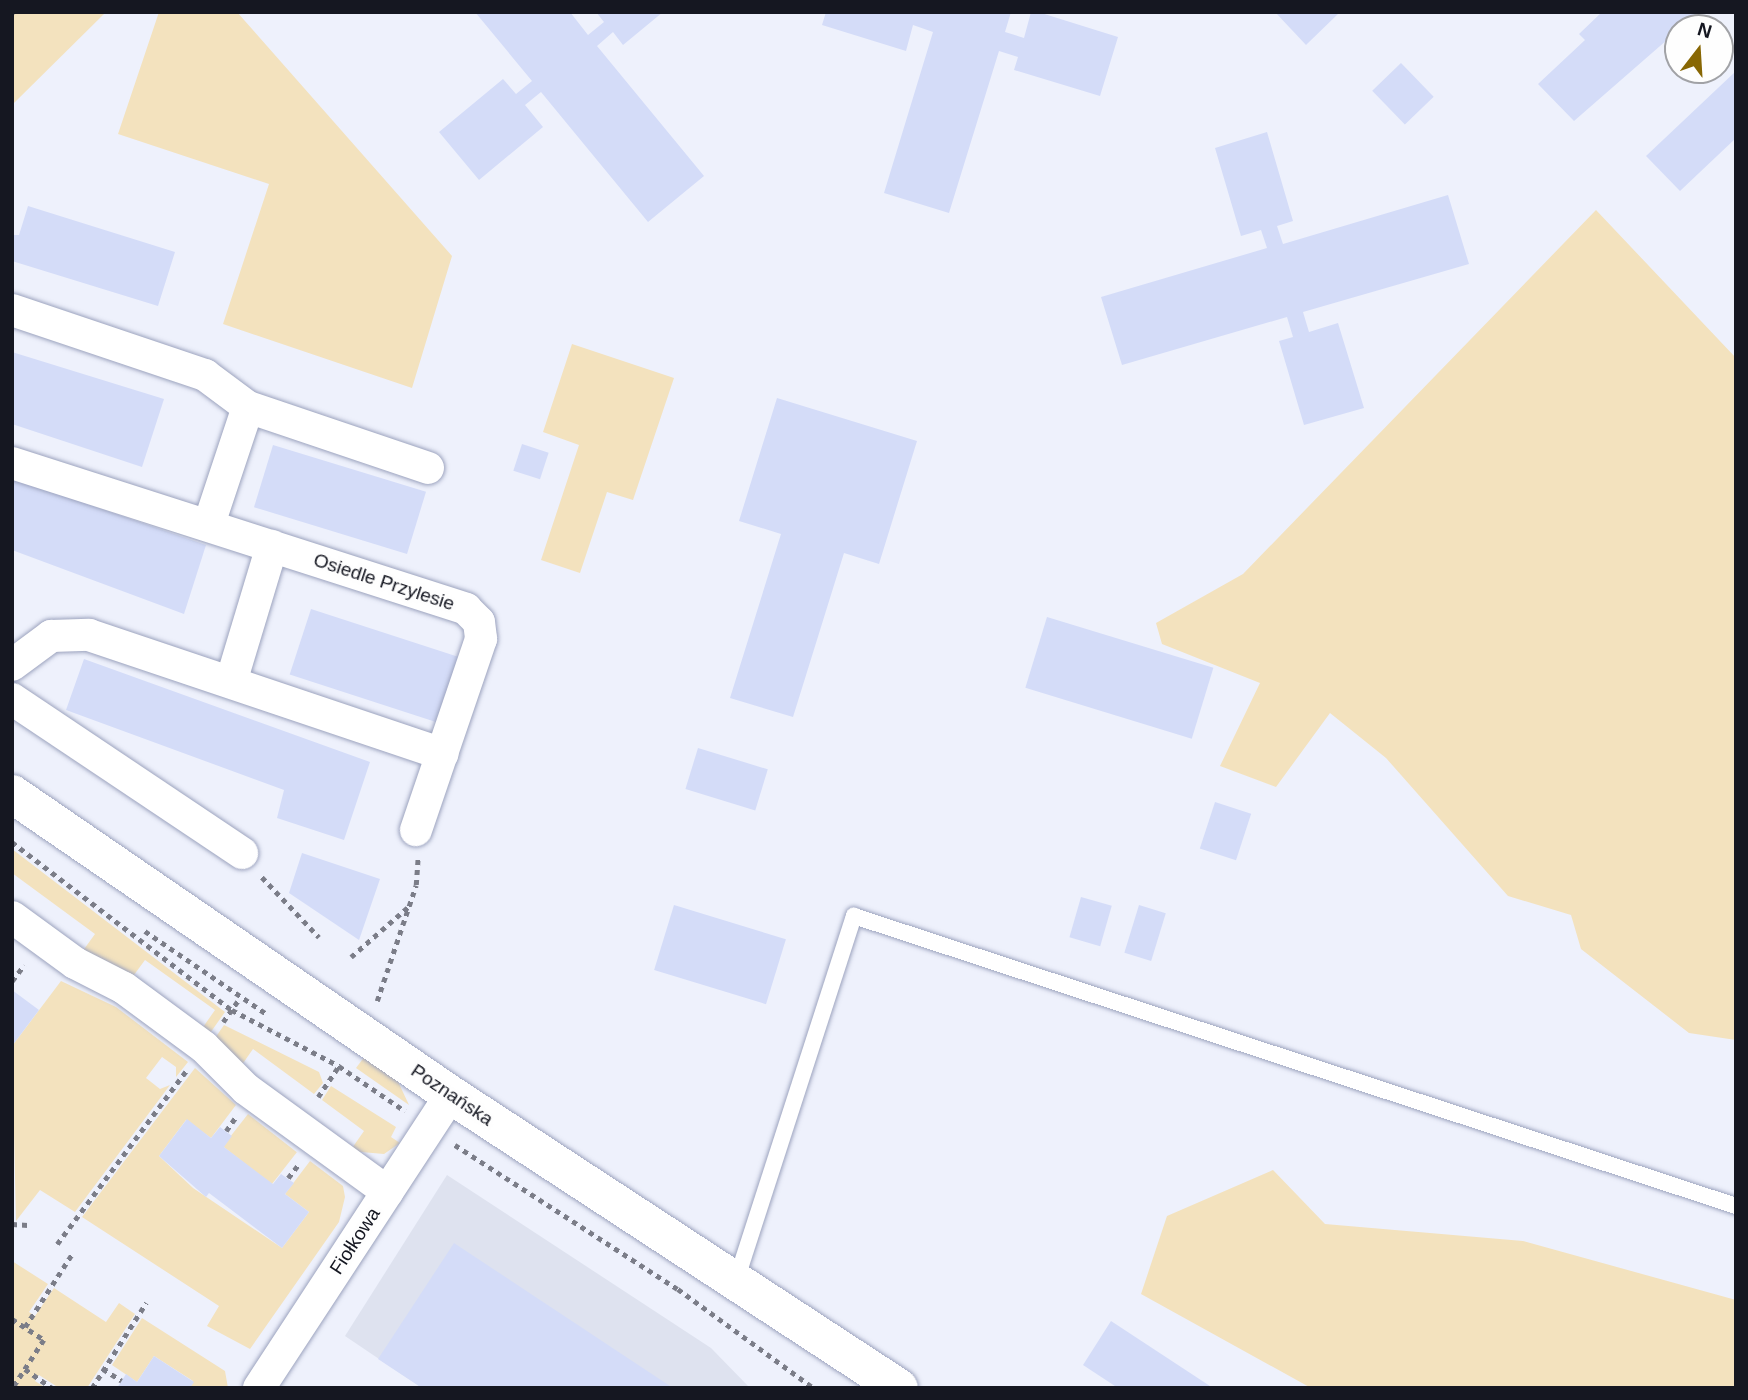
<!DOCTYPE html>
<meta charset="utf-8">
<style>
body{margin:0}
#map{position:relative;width:1748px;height:1400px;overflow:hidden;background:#eef1fc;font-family:Helvetica,sans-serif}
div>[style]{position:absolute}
.built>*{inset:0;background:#dee2ef}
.green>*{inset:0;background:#f3e2be;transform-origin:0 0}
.building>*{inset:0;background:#d4dcf8;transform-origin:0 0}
.path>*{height:4.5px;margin-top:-2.25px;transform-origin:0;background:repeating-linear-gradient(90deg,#7b7d88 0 5px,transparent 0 10px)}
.roads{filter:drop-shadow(0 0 2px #9ca3be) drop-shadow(0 0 2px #9ca3be)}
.service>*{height:16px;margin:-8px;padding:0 8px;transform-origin:8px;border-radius:8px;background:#fff}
.minor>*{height:32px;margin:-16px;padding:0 16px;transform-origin:16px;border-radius:16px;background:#fff}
.tertiary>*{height:38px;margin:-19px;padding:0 19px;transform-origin:19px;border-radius:19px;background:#fff}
span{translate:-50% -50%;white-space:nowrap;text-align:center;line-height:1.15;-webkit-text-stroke:7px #fefefe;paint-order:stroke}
.street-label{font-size:19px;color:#151721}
.frame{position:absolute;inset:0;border:14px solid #151721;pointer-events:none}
.north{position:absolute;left:1664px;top:14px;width:70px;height:70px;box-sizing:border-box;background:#fefefe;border:2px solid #a1a2a6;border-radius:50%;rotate:17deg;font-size:19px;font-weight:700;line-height:28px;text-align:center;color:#151721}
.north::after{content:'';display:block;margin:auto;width:24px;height:32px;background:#886704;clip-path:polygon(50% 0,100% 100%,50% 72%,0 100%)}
</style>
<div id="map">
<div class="built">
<i style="clip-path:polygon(447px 1175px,711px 1348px,750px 1388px,422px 1388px,345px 1336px)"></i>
</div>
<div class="green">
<i style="clip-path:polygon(12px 12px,106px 12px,12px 105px)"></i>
<i style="clip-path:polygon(159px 12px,237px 12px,452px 256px,412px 388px,223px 324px,269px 184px,118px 134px)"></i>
<i style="clip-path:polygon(1596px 210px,1736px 358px,1736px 1040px,1689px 1033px,1581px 949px,1571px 915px,1508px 896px,1386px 758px,1330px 713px,1276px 787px,1220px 766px,1260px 683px,1162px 644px,1156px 623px,1243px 574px)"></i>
<i style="clip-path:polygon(572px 344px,674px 378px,633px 500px,607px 492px,580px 573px,541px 560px,579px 445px,543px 432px)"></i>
<i style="clip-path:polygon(12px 849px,225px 1012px,208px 1036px,201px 1030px,215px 1010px,145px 960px,131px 979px,82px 952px,95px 934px,12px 873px)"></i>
<i style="clip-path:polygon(61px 981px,116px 1007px,188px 1062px,176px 1077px,176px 1067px,162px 1057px,146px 1078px,160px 1089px,170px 1085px,75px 1212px,40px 1190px,16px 1221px,12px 1046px)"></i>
<i style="clip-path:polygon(224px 1025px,319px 1072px,323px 1083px,314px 1094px,253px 1049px,239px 1069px,213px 1041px)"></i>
<i style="clip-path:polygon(365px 1056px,395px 1075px,409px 1105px,356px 1068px)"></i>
<i style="clip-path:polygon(195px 1068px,236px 1105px,211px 1138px,186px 1120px,159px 1156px,193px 1188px,282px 1248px,309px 1212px,285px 1194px,310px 1161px,343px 1186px,345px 1197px,339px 1222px,250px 1349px,207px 1326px,219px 1306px,82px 1217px)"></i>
<i style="clip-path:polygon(331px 1086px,396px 1127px,391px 1137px,400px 1143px,384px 1154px,350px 1151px,364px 1131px,322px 1100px)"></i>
<i style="left:248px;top:1114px;width:62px;height:41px;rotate:38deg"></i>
<i style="clip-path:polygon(1273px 1170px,1325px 1224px,1523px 1241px,1736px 1300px,1736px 1388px,1311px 1388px,1141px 1294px,1167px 1216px)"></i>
<i style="clip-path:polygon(12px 1261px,48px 1284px,29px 1312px,35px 1316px,54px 1288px,106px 1322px,119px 1303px,135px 1314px,87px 1388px,59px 1388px,39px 1375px,35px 1381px,46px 1388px,12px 1388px)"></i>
<i style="clip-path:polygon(142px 1318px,225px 1371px,228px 1388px,190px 1388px,193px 1381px,154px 1356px,137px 1382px,112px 1365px)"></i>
</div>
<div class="building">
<i style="clip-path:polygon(475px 12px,570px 12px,588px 35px,604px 22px,596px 12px,663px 12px,623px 45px,613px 32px,597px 46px,704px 176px,648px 222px,541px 92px,525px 105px,543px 127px,479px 180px,439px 132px,503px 79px,516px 94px,532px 81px)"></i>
<i style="clip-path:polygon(826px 12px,1011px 12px,1005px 32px,1024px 38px,1031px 12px,1038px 12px,1118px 37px,1100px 96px,1014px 70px,1018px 57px,999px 51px,949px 213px,884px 193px,933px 32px,913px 25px,906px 51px,822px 25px)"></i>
<i style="clip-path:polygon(1275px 12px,1340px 12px,1306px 45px)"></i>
<i style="clip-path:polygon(1602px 12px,1699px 12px,1574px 121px,1538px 84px,1585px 40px,1579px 34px)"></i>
<i style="left:1401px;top:63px;width:47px;height:40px;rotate:46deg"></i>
<i style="clip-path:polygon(1736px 71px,1736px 138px,1680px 191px,1646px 156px)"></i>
<i style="clip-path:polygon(1267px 132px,1293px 221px,1277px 226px,1283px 244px,1448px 195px,1469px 264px,1303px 312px,1309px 332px,1338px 323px,1364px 408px,1304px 425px,1279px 341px,1293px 337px,1287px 317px,1122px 365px,1101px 297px,1267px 248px,1261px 230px,1241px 236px,1215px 148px)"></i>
<i style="clip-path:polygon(28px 206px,175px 252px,158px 306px,12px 261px,12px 235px,19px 235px)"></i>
<i style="clip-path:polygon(12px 352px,164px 399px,142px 467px,12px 424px)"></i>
<i style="clip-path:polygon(777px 398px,917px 441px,879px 564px,844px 553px,793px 717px,730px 698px,781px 534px,739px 521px)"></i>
<i style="left:522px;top:444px;width:28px;height:28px;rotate:18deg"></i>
<i style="left:273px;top:445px;width:160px;height:65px;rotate:17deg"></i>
<i style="clip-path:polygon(12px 478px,206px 545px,184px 614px,12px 550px)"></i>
<i style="left:311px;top:609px;width:161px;height:69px;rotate:18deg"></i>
<i style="left:1047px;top:617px;width:174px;height:74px;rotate:17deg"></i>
<i style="clip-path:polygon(84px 659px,370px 762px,344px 840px,277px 818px,284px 790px,66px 710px)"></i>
<i style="left:698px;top:748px;width:73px;height:43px;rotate:17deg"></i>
<i style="left:1215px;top:802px;width:38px;height:49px;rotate:18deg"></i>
<i style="clip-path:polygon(302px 853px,380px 879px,359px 940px,289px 893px)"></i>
<i style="left:1081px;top:897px;width:32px;height:42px;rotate:16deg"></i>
<i style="left:674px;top:905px;width:117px;height:68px;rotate:17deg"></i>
<i style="left:1139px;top:905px;width:28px;height:50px;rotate:17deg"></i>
<i style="clip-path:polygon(12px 990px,39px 1010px,12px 1046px)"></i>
<i style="clip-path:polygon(187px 1119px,211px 1138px,220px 1127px,232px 1136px,224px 1147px,273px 1184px,281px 1174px,294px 1183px,285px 1194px,309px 1212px,282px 1248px,209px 1193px,206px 1197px,159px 1156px)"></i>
<i style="clip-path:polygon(454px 1243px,673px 1388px,422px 1388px,378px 1359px)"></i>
<i style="clip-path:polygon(1111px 1321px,1213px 1388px,1118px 1388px,1083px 1365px)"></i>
<i style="clip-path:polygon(154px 1356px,194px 1382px,190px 1388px,117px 1388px,126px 1374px,137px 1382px)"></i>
</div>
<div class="path">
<i style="left:12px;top:13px;width:1px;rotate:-45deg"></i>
<i style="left:12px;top:842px;width:277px;rotate:37.4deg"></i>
<i style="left:232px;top:1010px;width:121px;rotate:27.6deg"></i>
<i style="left:339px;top:1066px;width:80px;rotate:34.3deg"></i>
<i style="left:262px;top:877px;width:83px;rotate:46.5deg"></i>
<i style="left:145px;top:931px;width:149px;rotate:34.3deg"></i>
<i style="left:351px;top:957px;width:76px;rotate:-41.3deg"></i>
<i style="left:12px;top:981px;width:20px;rotate:-53deg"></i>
<i style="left:377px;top:1001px;width:122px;rotate:-71.4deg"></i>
<i style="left:416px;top:885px;width:26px;rotate:-86deg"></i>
<i style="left:223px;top:1022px;width:29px;rotate:-55deg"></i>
<i style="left:318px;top:1097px;width:37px;rotate:-56deg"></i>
<i style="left:226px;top:1131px;width:16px;rotate:-55deg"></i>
<i style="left:455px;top:1145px;width:265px;rotate:32.9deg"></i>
<i style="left:678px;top:1289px;width:168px;rotate:36.1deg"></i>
<i style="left:288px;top:1178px;width:16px;rotate:-52deg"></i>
<i style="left:12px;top:1224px;width:16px;rotate:4deg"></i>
<i style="left:57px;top:1244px;width:216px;rotate:-53.3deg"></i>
<i style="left:12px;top:1319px;width:38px;rotate:33deg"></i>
<i style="left:44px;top:1340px;width:57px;rotate:122.9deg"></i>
<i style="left:25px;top:1327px;width:87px;rotate:-57.2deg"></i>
<i style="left:25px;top:1369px;width:33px;rotate:35deg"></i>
<i style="left:103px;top:1369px;width:22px;rotate:32deg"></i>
<i style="left:92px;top:1388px;width:101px;rotate:-57.6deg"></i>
</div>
<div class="roads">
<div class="service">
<i style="left:736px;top:1281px;width:384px;rotate:-72.1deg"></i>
<i style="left:854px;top:916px;width:928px;rotate:18.2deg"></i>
</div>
<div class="minor">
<i style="left:12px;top:310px;width:204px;rotate:18.6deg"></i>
<i style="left:205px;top:375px;width:54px;rotate:36.7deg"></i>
<i style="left:248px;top:407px;width:190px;rotate:18.7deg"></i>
<i style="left:12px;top:463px;width:477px;rotate:17.8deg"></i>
<i style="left:466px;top:609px;width:18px;rotate:45deg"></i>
<i style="left:479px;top:622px;width:17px;rotate:83deg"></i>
<i style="left:481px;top:639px;width:202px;rotate:108.8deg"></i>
<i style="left:209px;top:524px;width:123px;rotate:-71.6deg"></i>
<i style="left:12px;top:665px;width:49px;rotate:-36.6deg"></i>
<i style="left:51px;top:636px;width:38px;rotate:-2deg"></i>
<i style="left:89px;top:635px;width:373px;rotate:18.6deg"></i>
<i style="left:231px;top:682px;width:142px;rotate:-73.2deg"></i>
<i style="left:12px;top:699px;width:277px;rotate:33.8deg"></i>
<i style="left:12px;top:917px;width:78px;rotate:36.1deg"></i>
<i style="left:75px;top:963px;width:55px;rotate:27deg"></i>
<i style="left:124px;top:988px;width:99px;rotate:36.4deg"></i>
<i style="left:204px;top:1047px;width:59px;rotate:45deg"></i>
<i style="left:246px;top:1089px;width:175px;rotate:36deg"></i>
<i style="left:259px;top:1388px;width:350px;rotate:-56.8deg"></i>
</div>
<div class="tertiary">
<i style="left:12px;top:794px;width:532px;rotate:34.44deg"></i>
<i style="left:451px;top:1095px;width:535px;rotate:33.19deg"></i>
</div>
</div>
<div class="street-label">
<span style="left:384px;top:582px;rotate:18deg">Osiedle Przylesie</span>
<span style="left:452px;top:1095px;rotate:34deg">Poznańska</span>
<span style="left:355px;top:1241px;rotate:-57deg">Fiołkowa</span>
</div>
<div class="frame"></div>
<div class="north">N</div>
</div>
